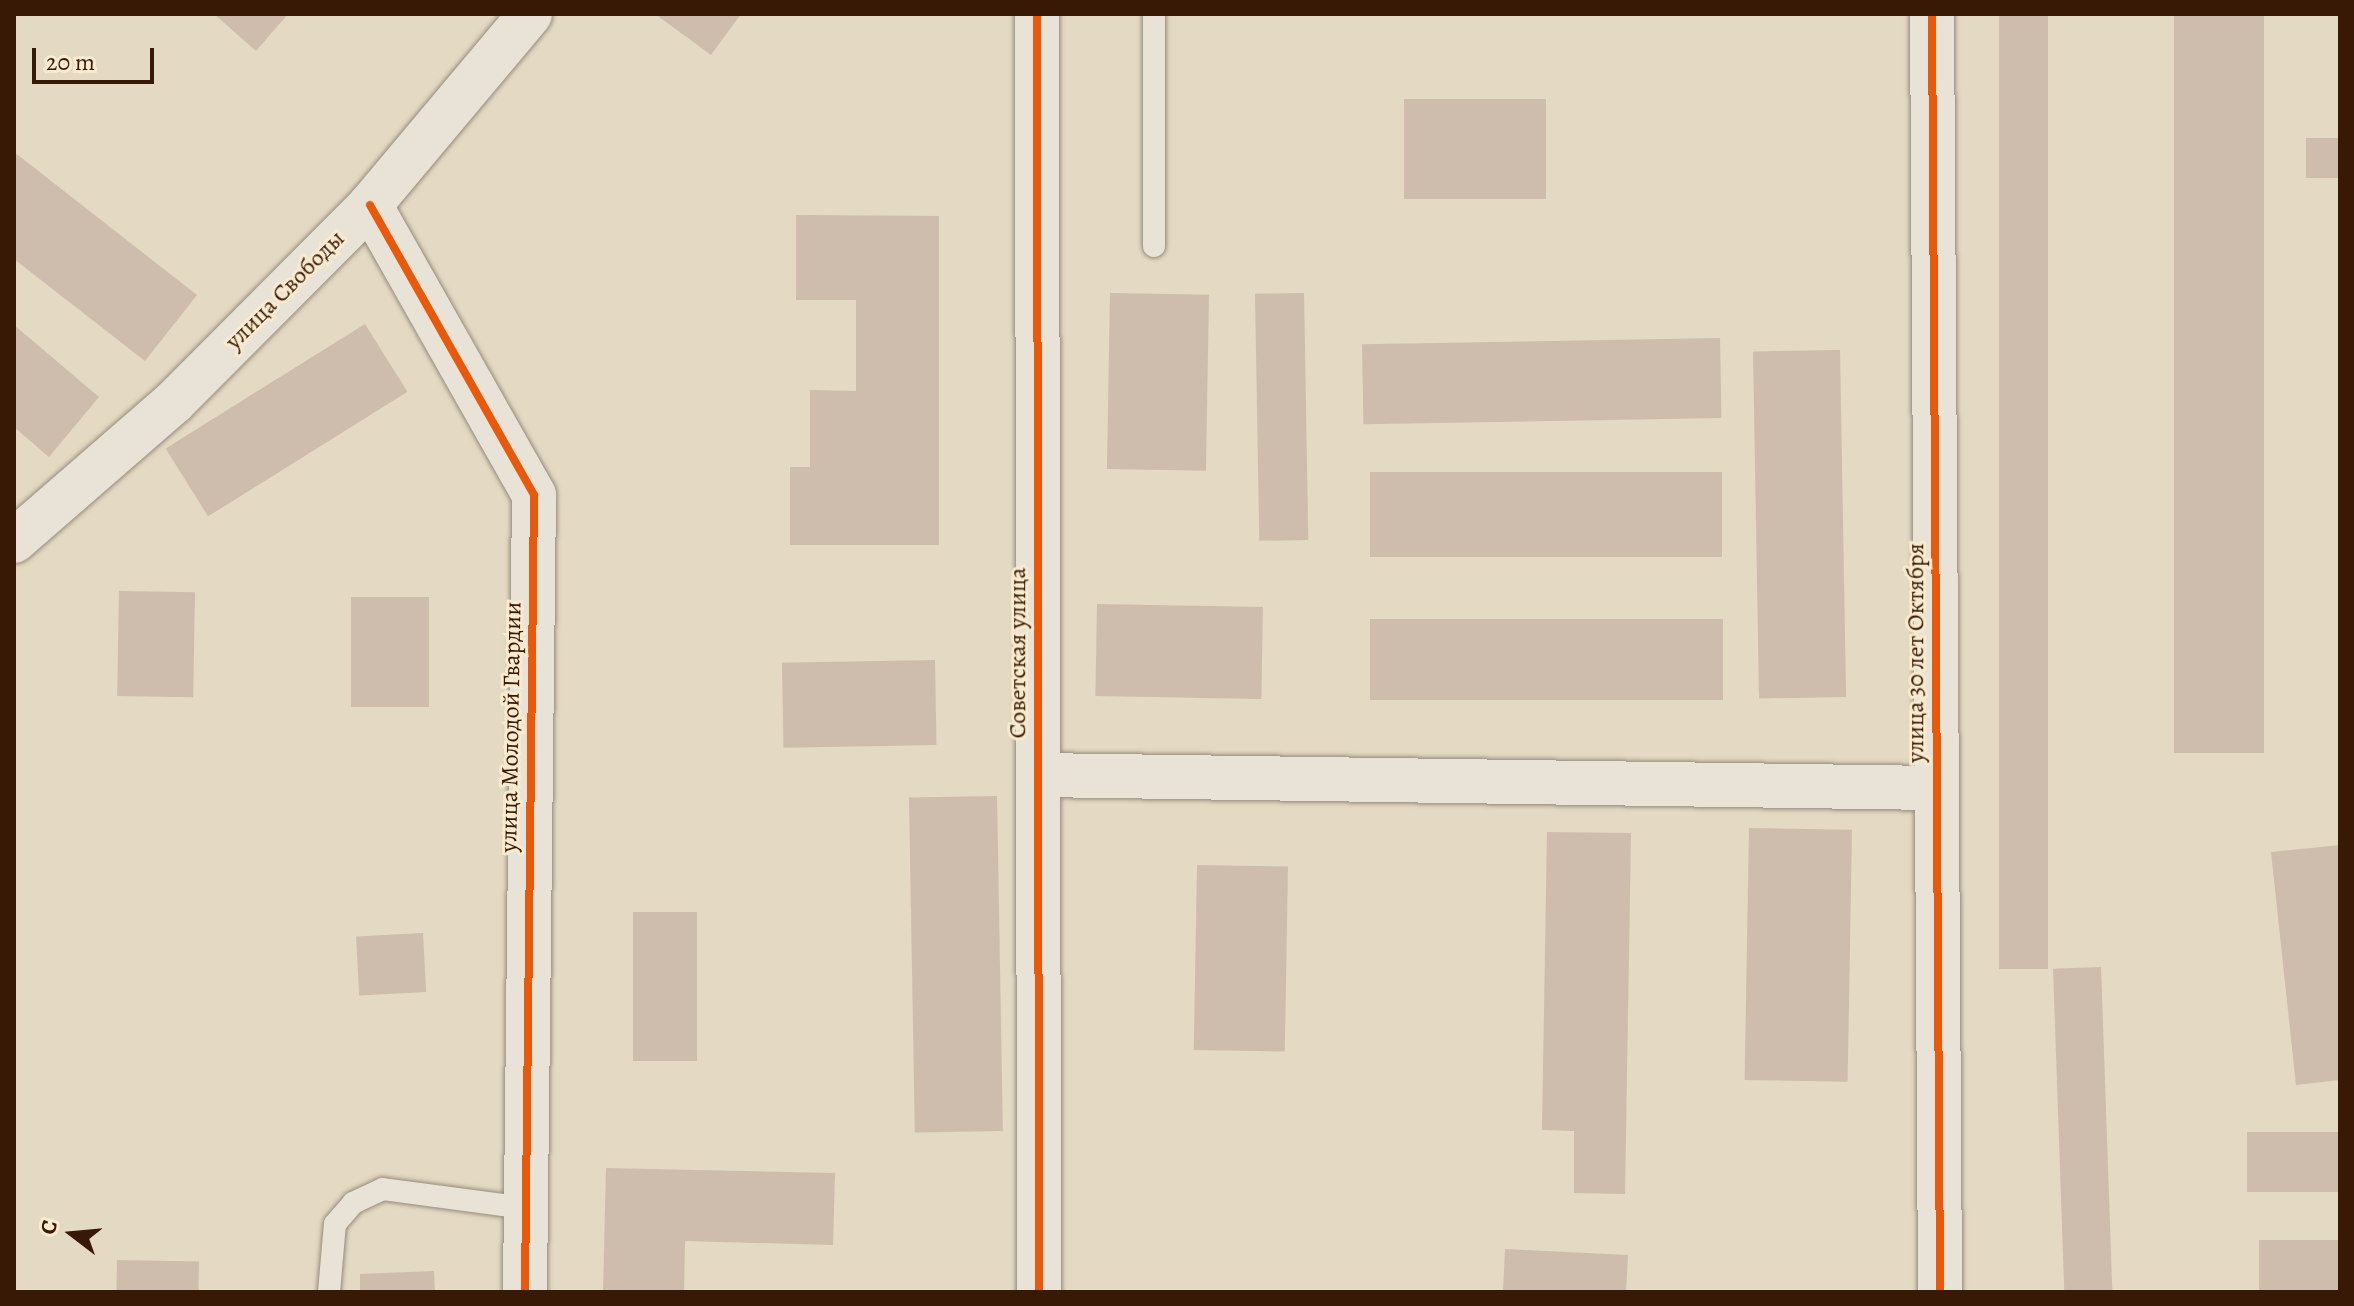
<!DOCTYPE html>
<meta charset="utf-8">
<style>
body{margin:0}
#map{position:relative;width:2354px;height:1306px;overflow:hidden;background:#e4d9c2;font-family:Alegreya,serif}
div>[style]{position:absolute}
.building>*{inset:0;background:#cebcad;transform-origin:0 0}
.roads{filter:drop-shadow(0 0 2px #958b7c) drop-shadow(0 0 2px #958b7c)}
.lane>*{height:22px;margin:-11px;padding:0 11px;transform-origin:11px;border-radius:11px;background:#e9e3d7}
.street>*{height:44px;margin:-22px;padding:0 22px;transform-origin:22px;border-radius:22px;background:#e9e3d7}
.secondary>*{height:44px;margin:-22px;padding:0 22px;transform-origin:22px;border-radius:22px;background:#e9e3d7}
.cycleway>*{height:8px;margin:-4px;padding:0 4px;transform-origin:4px;border-radius:4px;background:#e8590c}
span{translate:-50% -50%;white-space:nowrap;text-align:center;line-height:1.15;-webkit-text-stroke:6px #f7eace;paint-order:stroke}
.street-label{font-size:24px;color:#381906}
.frame{position:absolute;inset:0;border:16px solid #381906;pointer-events:none}
.north{position:absolute;left:32px;top:1194px;width:80px;height:80px;-webkit-text-stroke:6px #f7eace;paint-order:stroke;rotate:286deg;font-size:22px;font-weight:700;line-height:32px;text-align:center;color:#381906}
.north::after{content:'';display:block;margin:auto;width:28px;height:36px;background:#381906;clip-path:polygon(50% 0,100% 100%,50% 72%,0 100%)}
.scale{position:absolute;left:32px;top:48px;width:122px;height:36px;box-sizing:border-box;border:4px solid #381906;border-top:0;padding-left:10px;font-size:24px;line-height:28px;white-space:nowrap;color:#381906;-webkit-text-stroke:6px #f7eace;paint-order:stroke}
</style>
<div id="map">
<div class="building">
<i style="clip-path:polygon(214px 14px,288px 14px,256px 51px)"></i>
<i style="clip-path:polygon(655px 14px,741px 14px,711px 55px)"></i>
<i style="left:1999px;top:14px;width:49px;height:955px"></i>
<i style="left:2174px;top:14px;width:90px;height:739px"></i>
<i style="left:1546px;top:99px;width:100px;height:142px;rotate:90deg"></i>
<i style="left:2340px;top:138px;width:40px;height:34px;rotate:90deg"></i>
<i style="clip-path:polygon(14px 152px,197px 295px,145px 361px,14px 259px)"></i>
<i style="clip-path:polygon(796px 215px,939px 216px,939px 545px,790px 545px,790px 467px,810px 467px,810px 390px,856px 391px,856px 300px,796px 300px)"></i>
<i style="left:1110px;top:293px;width:99px;height:176px;rotate:1deg"></i>
<i style="left:1304px;top:293px;width:247px;height:49px;rotate:89deg"></i>
<i style="left:365px;top:324px;width:80px;height:235px;rotate:58deg"></i>
<i style="clip-path:polygon(14px 325px,99px 397px,49px 457px,14px 427px)"></i>
<i style="left:1720px;top:338px;width:80px;height:358px;rotate:89deg"></i>
<i style="left:1840px;top:350px;width:347px;height:87px;rotate:89deg"></i>
<i style="left:1722px;top:472px;width:85px;height:352px;rotate:90deg"></i>
<i style="left:119px;top:591px;width:76px;height:105px;rotate:1deg"></i>
<i style="left:429px;top:597px;width:110px;height:78px;rotate:90deg"></i>
<i style="left:1097px;top:604px;width:166px;height:92px;rotate:1deg"></i>
<i style="left:1370px;top:619px;width:353px;height:81px"></i>
<i style="left:935px;top:660px;width:85px;height:153px;rotate:89deg"></i>
<i style="left:997px;top:796px;width:335px;height:88px;rotate:89deg"></i>
<i style="left:1749px;top:828px;width:103px;height:252px;rotate:1deg"></i>
<i style="clip-path:polygon(1547px 832px,1631px 833px,1625px 1194px,1574px 1193px,1574px 1131px,1542px 1130px)"></i>
<i style="clip-path:polygon(2340px 845px,2340px 1080px,2296px 1085px,2271px 852px)"></i>
<i style="left:1197px;top:865px;width:91px;height:185px;rotate:1deg"></i>
<i style="left:633px;top:912px;width:64px;height:149px"></i>
<i style="left:423px;top:933px;width:59px;height:67px;rotate:87deg"></i>
<i style="left:2101px;top:967px;width:325px;height:48px;rotate:88deg"></i>
<i style="left:2340px;top:1132px;width:60px;height:93px;rotate:90deg"></i>
<i style="clip-path:polygon(606px 1168px,835px 1173px,833px 1245px,685px 1241px,684px 1292px,603px 1292px)"></i>
<i style="left:2340px;top:1240px;width:52px;height:81px;rotate:90deg"></i>
<i style="clip-path:polygon(1505px 1249px,1628px 1255px,1626px 1292px,1503px 1292px)"></i>
<i style="left:117px;top:1260px;width:82px;height:32px;rotate:1deg"></i>
<i style="clip-path:polygon(434px 1271px,435px 1292px,360px 1292px,360px 1274px)"></i>
</div>
<div class="roads">
<div class="lane">
<i style="left:1154px;top:246px;width:232px;rotate:-90deg"></i>
<i style="left:329px;top:1292px;width:68px;rotate:-85deg"></i>
<i style="left:335px;top:1224px;width:28px;rotate:-49deg"></i>
<i style="left:353px;top:1203px;width:33px;rotate:-25deg"></i>
<i style="left:383px;top:1189px;width:144px;rotate:7.6deg"></i>
</div>
<div class="street">
<i style="left:1037px;top:14px;width:1278px;rotate:89.91deg"></i>
<i style="left:370px;top:205px;width:333px;rotate:60.5deg"></i>
<i style="left:534px;top:495px;width:797px;rotate:90.65deg"></i>
<i style="left:14px;top:541px;width:212px;rotate:-41deg"></i>
<i style="left:174px;top:402px;width:278px;rotate:-45.1deg"></i>
<i style="left:370px;top:205px;width:249px;rotate:-50deg"></i>
<i style="left:1038px;top:775px;width:899px;rotate:0.83deg"></i>
</div>
<div class="secondary">
<i style="left:1932px;top:14px;width:1278px;rotate:89.64deg"></i>
</div>
</div>
<div class="cycleway">
<i style="left:1037px;top:14px;width:1278px;rotate:89.91deg"></i>
<i style="left:1932px;top:14px;width:1278px;rotate:89.64deg"></i>
<i style="left:370px;top:205px;width:333px;rotate:60.5deg"></i>
<i style="left:534px;top:495px;width:797px;rotate:90.65deg"></i>
</div>
<div class="street-label">
<span style="left:285px;top:290px;rotate:-45deg">улица Свободы</span>
<span style="left:1018px;top:653px;rotate:-90deg">Советская улица</span>
<span style="left:1916px;top:653px;rotate:-90deg">улица 30 лет Октября</span>
<span style="left:511px;top:727px;rotate:-89deg">улица Молодой Гвардии</span>
</div>
<div class="frame"></div>
<div class="north">С</div>
<div class="scale">20 m</div>
</div>
